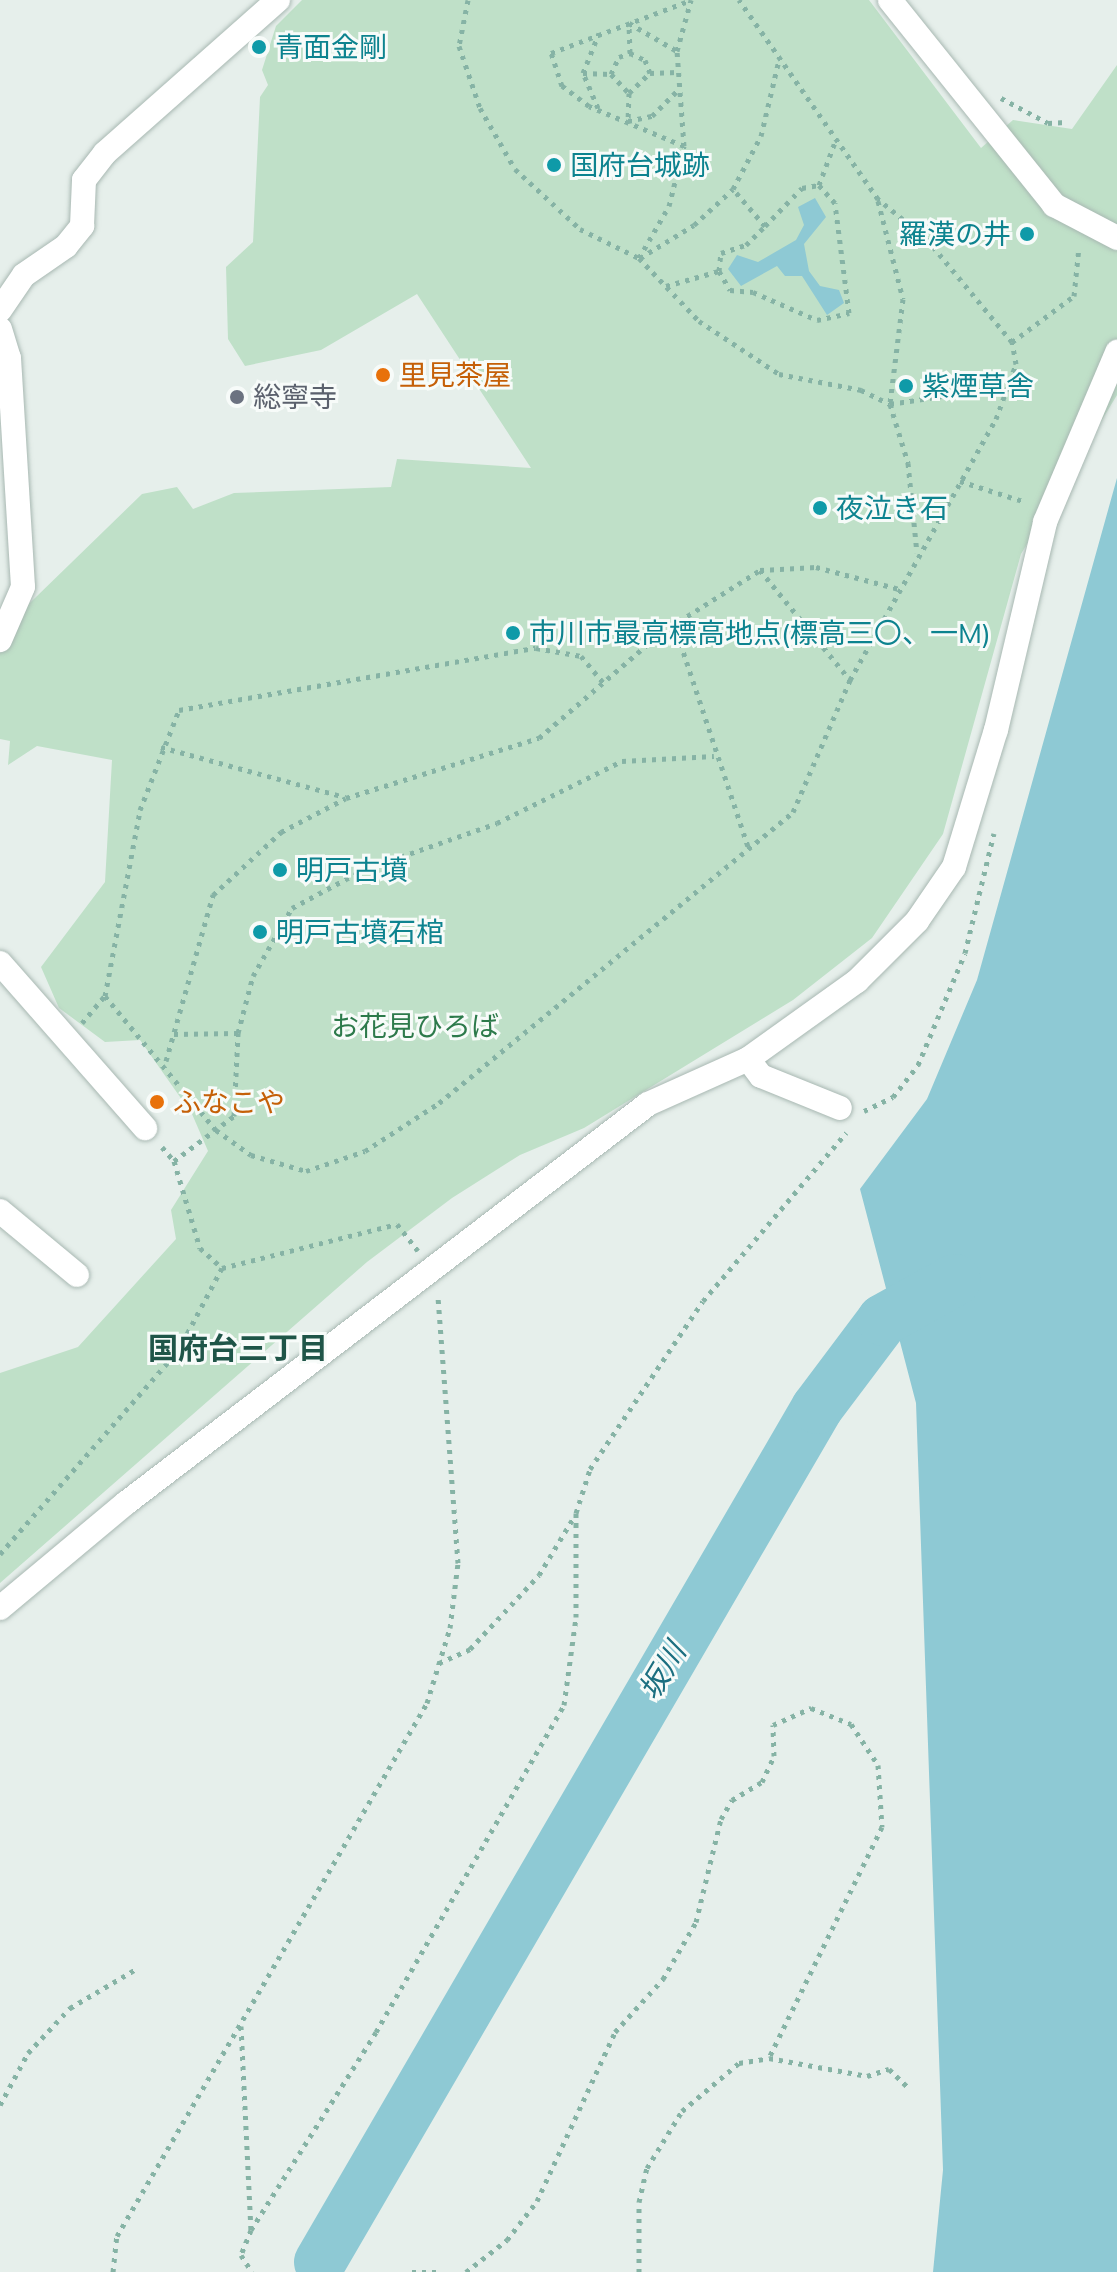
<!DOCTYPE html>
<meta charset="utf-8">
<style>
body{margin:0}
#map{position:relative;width:1117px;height:2272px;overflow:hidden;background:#e6efeb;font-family:Mulish,"Noto Sans JP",sans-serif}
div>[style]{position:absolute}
.green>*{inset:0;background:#bfe0c8}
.water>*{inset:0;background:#8ec9d4}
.river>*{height:52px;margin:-26px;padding:0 26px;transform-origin:26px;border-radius:26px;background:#8ec9d4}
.path>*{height:5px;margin-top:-2.5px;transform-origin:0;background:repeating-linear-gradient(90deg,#86b3a5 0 4px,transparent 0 10px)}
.roads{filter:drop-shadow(0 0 2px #a8b8b2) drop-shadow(0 0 2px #a8b8b2)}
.minor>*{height:24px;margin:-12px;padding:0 12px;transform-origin:12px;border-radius:12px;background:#fff}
.dots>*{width:22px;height:22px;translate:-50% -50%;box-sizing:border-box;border:4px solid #f7fbf9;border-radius:50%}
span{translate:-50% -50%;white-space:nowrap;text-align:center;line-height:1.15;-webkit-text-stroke:6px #f7fbf9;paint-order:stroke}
.culture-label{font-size:28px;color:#0d838f}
.left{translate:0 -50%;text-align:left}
.right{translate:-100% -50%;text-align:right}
.food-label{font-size:28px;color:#c56008}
.worship-label{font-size:28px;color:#5b616d}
.park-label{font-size:28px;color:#2d7a4b}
.neighbourhood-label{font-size:30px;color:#1f5548;font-weight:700}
.water-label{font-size:30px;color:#1c6f80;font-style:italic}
</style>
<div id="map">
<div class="green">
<i style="clip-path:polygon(302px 0,869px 0,981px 148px,1013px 120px,1072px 129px,1117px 65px,1117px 395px,1021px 554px,943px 834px,872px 938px,793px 1000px,584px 1128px,520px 1155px,452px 1198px,367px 1262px,0 1583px,0 1373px,78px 1347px,176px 1239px,171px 1210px,208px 1151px,192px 1114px,140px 1040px,105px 1042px,59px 1008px,41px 967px,105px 882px,112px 760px,37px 746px,8px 765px,10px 741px,0 739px,0 632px,142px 494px,177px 487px,193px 509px,234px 493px,391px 487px,397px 459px,531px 468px,417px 294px,321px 350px,245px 366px,228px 339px,226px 267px,253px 242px,260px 97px,268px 85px,262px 70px,276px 26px)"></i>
</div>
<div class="water">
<i style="clip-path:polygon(815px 198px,826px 217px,804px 244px,809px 271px,820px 286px,839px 290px,844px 303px,827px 315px,802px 276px,785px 276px,777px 266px,741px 286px,728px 269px,737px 255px,758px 262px,796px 240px,804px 225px,798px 207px)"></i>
<i style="clip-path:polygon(1117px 478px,1117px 2272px,933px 2272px,943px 2170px,916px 1403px,860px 1189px,927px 1099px,977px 980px)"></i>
</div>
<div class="river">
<i style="left:320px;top:2262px;width:988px;rotate:-59.8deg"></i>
<i style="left:817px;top:1408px;width:110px;rotate:-53.1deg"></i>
<i style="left:883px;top:1320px;width:82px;rotate:-29.1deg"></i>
</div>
<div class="path">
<i style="left:468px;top:0;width:47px;rotate:101.1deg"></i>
<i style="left:459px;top:46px;width:65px;rotate:71.3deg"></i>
<i style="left:480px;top:108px;width:70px;rotate:60.2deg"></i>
<i style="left:515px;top:169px;width:88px;rotate:42.7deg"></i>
<i style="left:580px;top:229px;width:66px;rotate:26.2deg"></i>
<i style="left:639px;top:258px;width:87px;rotate:46.4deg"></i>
<i style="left:699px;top:321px;width:96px;rotate:33.5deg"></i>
<i style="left:779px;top:374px;width:84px;rotate:11deg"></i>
<i style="left:861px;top:390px;width:32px;rotate:26deg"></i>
<i style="left:890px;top:404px;width:62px;rotate:73deg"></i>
<i style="left:908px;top:463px;width:90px;rotate:84.3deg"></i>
<i style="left:630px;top:53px;width:17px;rotate:25deg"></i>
<i style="left:645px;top:60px;width:14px;rotate:69deg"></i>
<i style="left:650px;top:73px;width:28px;rotate:-2deg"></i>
<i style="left:583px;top:73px;width:28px;rotate:2deg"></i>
<i style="left:611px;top:74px;width:26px;rotate:47deg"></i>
<i style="left:629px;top:93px;width:28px;rotate:92deg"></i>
<i style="left:628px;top:121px;width:25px;rotate:-12deg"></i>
<i style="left:652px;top:116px;width:38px;rotate:-45deg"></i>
<i style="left:611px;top:74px;width:19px;rotate:-65deg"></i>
<i style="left:619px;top:57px;width:12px;rotate:-20deg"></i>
<i style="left:630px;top:53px;width:30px;rotate:-92deg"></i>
<i style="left:629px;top:23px;width:56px;rotate:30.3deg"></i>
<i style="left:629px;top:93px;width:29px;rotate:-44deg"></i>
<i style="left:1001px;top:98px;width:53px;rotate:28deg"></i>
<i style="left:1048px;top:123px;width:18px;rotate:-3deg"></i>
<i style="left:598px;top:108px;width:38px;rotate:-113deg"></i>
<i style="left:583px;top:73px;width:43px;rotate:-68.2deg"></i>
<i style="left:684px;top:146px;width:103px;rotate:-157.2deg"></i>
<i style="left:589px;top:106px;width:34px;rotate:-143deg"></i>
<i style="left:562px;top:86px;width:35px;rotate:-108deg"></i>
<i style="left:551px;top:53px;width:150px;rotate:-20.7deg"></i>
<i style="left:878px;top:201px;width:101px;rotate:75.7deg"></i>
<i style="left:903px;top:299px;width:106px;rotate:97.1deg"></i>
<i style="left:890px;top:404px;width:118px;rotate:-8.7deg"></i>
<i style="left:765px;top:226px;width:53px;rotate:-45.8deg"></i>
<i style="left:802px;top:188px;width:17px;rotate:-10deg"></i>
<i style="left:819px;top:185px;width:46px;rotate:-69.6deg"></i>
<i style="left:639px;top:258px;width:60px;rotate:-60deg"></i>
<i style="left:669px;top:206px;width:62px;rotate:-76deg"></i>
<i style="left:684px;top:146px;width:95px;rotate:-94.2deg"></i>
<i style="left:677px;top:51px;width:53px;rotate:-74.6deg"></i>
<i style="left:640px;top:258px;width:63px;rotate:-31.4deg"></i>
<i style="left:694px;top:225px;width:53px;rotate:-42.7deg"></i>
<i style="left:733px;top:189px;width:60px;rotate:-62.2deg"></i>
<i style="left:761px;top:136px;width:78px;rotate:-76.7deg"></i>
<i style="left:719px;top:271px;width:22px;rotate:60deg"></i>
<i style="left:730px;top:290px;width:23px;rotate:5deg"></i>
<i style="left:753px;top:292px;width:70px;rotate:23.6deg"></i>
<i style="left:817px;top:320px;width:33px;rotate:-12deg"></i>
<i style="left:849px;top:313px;width:111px;rotate:-97.3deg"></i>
<i style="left:835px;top:203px;width:24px;rotate:-132deg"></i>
<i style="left:666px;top:286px;width:55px;rotate:-15.8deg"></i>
<i style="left:719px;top:271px;width:18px;rotate:-84deg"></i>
<i style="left:721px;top:253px;width:26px;rotate:-18deg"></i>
<i style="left:746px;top:245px;width:27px;rotate:-45deg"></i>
<i style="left:765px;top:226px;width:49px;rotate:-130.9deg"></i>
<i style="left:1012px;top:342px;width:77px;rotate:-36.6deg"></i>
<i style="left:1074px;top:296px;width:49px;rotate:-84.2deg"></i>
<i style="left:960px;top:481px;width:69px;rotate:17.7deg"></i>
<i style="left:760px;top:570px;width:142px;rotate:50.7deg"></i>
<i style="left:674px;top:624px;width:237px;rotate:71.6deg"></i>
<i style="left:161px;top:747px;width:191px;rotate:15.2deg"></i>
<i style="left:105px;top:996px;width:174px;rotate:50.4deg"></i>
<i style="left:216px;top:1130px;width:43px;rotate:35.5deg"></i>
<i style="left:251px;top:1155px;width:57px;rotate:16.2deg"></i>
<i style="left:306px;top:1171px;width:62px;rotate:-18.7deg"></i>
<i style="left:365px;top:1151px;width:88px;rotate:-33deg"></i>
<i style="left:439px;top:1103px;width:458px;rotate:-39.4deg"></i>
<i style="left:793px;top:812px;width:144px;rotate:-66.6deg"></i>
<i style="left:850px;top:680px;width:299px;rotate:-60.8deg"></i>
<i style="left:996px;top:419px;width:59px;rotate:-70deg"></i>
<i style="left:1016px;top:364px;width:22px;rotate:-100deg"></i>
<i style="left:1012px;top:342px;width:135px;rotate:-129.6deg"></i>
<i style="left:926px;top:238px;width:62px;rotate:-140.9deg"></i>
<i style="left:878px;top:199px;width:243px;rotate:-124.9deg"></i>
<i style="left:82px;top:1023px;width:35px;rotate:-50deg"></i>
<i style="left:105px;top:996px;width:189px;rotate:-79.3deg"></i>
<i style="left:140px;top:810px;width:107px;rotate:-68.7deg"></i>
<i style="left:179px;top:710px;width:362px;rotate:-9.9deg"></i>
<i style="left:536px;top:648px;width:46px;rotate:10.1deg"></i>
<i style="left:581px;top:656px;width:38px;rotate:50deg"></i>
<i style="left:174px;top:1034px;width:64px;rotate:-0.9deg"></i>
<i style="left:166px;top:1061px;width:173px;rotate:-74.2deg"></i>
<i style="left:213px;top:895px;width:93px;rotate:-42.8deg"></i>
<i style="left:281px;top:832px;width:73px;rotate:-27.6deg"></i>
<i style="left:346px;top:798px;width:202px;rotate:-17.3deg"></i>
<i style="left:539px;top:738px;width:162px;rotate:-40.8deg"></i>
<i style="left:662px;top:632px;width:116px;rotate:-32.3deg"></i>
<i style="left:760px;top:570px;width:56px;rotate:-3.1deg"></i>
<i style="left:816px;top:567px;width:86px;rotate:14.8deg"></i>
<i style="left:864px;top:1111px;width:32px;rotate:-26deg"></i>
<i style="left:893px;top:1097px;width:41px;rotate:-52deg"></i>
<i style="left:918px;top:1065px;width:121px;rotate:-67.2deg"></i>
<i style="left:965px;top:953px;width:123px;rotate:-76.4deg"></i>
<i style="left:162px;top:1147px;width:18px;rotate:49deg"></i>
<i style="left:174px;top:1161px;width:91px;rotate:73.4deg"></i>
<i style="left:200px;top:1248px;width:30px;rotate:42deg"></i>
<i style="left:174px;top:1161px;width:75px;rotate:-36.9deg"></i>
<i style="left:234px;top:1116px;width:83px;rotate:-87.2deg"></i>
<i style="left:238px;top:1033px;width:59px;rotate:-75.3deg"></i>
<i style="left:253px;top:976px;width:78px;rotate:-60.2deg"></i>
<i style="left:292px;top:908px;width:81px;rotate:-28.2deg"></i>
<i style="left:363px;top:870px;width:142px;rotate:-19.3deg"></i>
<i style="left:497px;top:823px;width:140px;rotate:-26.4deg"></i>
<i style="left:622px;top:761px;width:92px;rotate:-3.1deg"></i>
<i style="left:0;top:1554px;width:270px;rotate:-48.8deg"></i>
<i style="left:178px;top:1351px;width:94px;rotate:-62.1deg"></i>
<i style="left:222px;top:1268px;width:180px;rotate:-14.1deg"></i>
<i style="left:397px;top:1224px;width:34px;rotate:52deg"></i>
<i style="left:439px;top:1663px;width:34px;rotate:-24deg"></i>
<i style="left:470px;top:1649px;width:101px;rotate:-47deg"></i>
<i style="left:539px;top:1575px;width:68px;rotate:-58.9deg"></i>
<i style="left:241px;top:2026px;width:204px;rotate:87.2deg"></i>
<i style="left:251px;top:2230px;width:27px;rotate:112deg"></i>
<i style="left:241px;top:2255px;width:20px;rotate:57deg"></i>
<i style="left:0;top:2105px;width:59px;rotate:-61.7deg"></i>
<i style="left:28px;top:2053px;width:62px;rotate:-47deg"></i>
<i style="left:70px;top:2008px;width:77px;rotate:-30.6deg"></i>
<i style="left:251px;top:2230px;width:234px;rotate:-57.7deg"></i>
<i style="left:376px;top:2032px;width:377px;rotate:-60.1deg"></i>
<i style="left:564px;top:1705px;width:89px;rotate:-82.2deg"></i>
<i style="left:576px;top:1617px;width:104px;rotate:-90deg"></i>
<i style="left:576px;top:1513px;width:46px;rotate:-72.3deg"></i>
<i style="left:590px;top:1469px;width:202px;rotate:-56.1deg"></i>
<i style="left:703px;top:1301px;width:221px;rotate:-49.6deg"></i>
<i style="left:113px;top:2272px;width:36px;rotate:-84deg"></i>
<i style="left:117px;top:2236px;width:617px;rotate:-59.82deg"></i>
<i style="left:427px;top:1703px;width:78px;rotate:-73deg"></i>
<i style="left:450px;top:1628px;width:65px;rotate:-83deg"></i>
<i style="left:458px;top:1563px;width:269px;rotate:-94.3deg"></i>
<i style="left:412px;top:2272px;width:24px"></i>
<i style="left:466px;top:2272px;width:52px;rotate:-38deg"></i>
<i style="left:507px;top:2240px;width:49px;rotate:-52.4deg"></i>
<i style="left:537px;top:2201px;width:186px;rotate:-65.2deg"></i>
<i style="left:615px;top:2032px;width:72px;rotate:-47.8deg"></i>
<i style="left:663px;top:1979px;width:66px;rotate:-59.9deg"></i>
<i style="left:696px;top:1922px;width:106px;rotate:-76.4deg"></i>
<i style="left:721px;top:1819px;width:22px;rotate:-60deg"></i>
<i style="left:732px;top:1800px;width:35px;rotate:-31deg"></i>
<i style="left:762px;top:1782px;width:29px;rotate:-65deg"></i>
<i style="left:774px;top:1756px;width:31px;rotate:-92deg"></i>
<i style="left:773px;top:1725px;width:42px;rotate:-24.1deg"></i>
<i style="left:811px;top:1708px;width:43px;rotate:21.8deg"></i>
<i style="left:851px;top:1724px;width:49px;rotate:56.6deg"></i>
<i style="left:878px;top:1765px;width:62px;rotate:86.3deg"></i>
<i style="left:882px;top:1827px;width:257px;rotate:116.1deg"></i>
<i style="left:639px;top:2272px;width:70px;rotate:-90deg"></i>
<i style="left:639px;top:2202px;width:35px;rotate:-77deg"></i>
<i style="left:647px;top:2168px;width:67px;rotate:-58.4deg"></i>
<i style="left:682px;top:2111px;width:75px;rotate:-40.1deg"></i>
<i style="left:739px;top:2063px;width:30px;rotate:-9deg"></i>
<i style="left:769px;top:2058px;width:100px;rotate:10.4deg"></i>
<i style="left:867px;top:2076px;width:23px;rotate:-18deg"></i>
<i style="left:889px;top:2069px;width:29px;rotate:44deg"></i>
</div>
<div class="roads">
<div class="minor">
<i style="left:890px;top:0;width:263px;rotate:51.3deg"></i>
<i style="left:1054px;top:205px;width:71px;rotate:27.6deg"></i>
<i style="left:0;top:310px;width:42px;rotate:-55.6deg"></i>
<i style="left:24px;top:275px;width:51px;rotate:-34.6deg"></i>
<i style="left:66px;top:246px;width:26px;rotate:-51deg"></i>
<i style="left:82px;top:226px;width:46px;rotate:-87.5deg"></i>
<i style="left:84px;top:180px;width:34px;rotate:-52deg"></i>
<i style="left:105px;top:153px;width:231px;rotate:-41.5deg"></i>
<i style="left:0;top:329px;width:30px;rotate:73deg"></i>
<i style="left:9px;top:358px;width:229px;rotate:86.5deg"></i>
<i style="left:23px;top:587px;width:58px;rotate:113.5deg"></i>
<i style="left:0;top:963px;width:220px;rotate:48.7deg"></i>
<i style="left:748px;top:1059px;width:21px;rotate:53deg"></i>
<i style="left:761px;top:1076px;width:85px;rotate:22.1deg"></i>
<i style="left:0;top:1211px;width:100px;rotate:39.7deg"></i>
<i style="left:0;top:1608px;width:164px;rotate:-39.8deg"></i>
<i style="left:126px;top:1503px;width:657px;rotate:-37.39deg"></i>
<i style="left:648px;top:1104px;width:110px;rotate:-24.2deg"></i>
<i style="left:748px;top:1059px;width:134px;rotate:-35.6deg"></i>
<i style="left:857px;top:981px;width:85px;rotate:-45deg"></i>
<i style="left:917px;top:921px;width:65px;rotate:-55.6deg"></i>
<i style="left:954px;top:867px;width:143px;rotate:-73deg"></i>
<i style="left:996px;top:730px;width:214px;rotate:-76.7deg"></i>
<i style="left:1045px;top:522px;width:185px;rotate:-67deg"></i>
</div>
</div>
<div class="dots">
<i style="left:259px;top:47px;background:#0f9aa8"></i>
<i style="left:554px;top:165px;background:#0f9aa8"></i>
<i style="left:1027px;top:234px;background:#0f9aa8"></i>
<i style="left:383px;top:375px;background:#e8710a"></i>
<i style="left:906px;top:386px;background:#0f9aa8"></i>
<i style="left:237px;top:397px;background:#6b7280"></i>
<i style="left:820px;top:508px;background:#0f9aa8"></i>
<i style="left:513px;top:633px;background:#0f9aa8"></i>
<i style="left:280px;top:870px;background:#0f9aa8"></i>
<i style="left:260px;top:932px;background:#0f9aa8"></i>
<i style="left:157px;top:1102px;background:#e8710a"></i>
</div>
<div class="culture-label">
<span class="left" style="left:275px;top:47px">青面金剛</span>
<span class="left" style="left:570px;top:165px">国府台城跡</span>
<span class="right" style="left:1011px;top:234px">羅漢の井</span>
<span class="left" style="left:922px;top:386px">紫煙草舎</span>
<span class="left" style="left:836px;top:508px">夜泣き石</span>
<span class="left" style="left:529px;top:633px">市川市最高標高地点(標高三〇、一M)</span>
<span class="left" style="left:296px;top:870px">明戸古墳</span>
<span class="left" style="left:276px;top:932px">明戸古墳石棺</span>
</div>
<div class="food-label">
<span class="left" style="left:399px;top:375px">里見茶屋</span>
<span class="left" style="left:173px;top:1102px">ふなこや</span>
</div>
<div class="worship-label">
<span class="left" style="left:253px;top:397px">総寧寺</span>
</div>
<div class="park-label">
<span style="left:415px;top:1026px">お花見ひろば</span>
</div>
<div class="neighbourhood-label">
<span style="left:238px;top:1348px">国府台三丁目</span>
</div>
<div class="water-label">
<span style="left:662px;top:1671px;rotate:-59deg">坂川</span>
</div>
</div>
